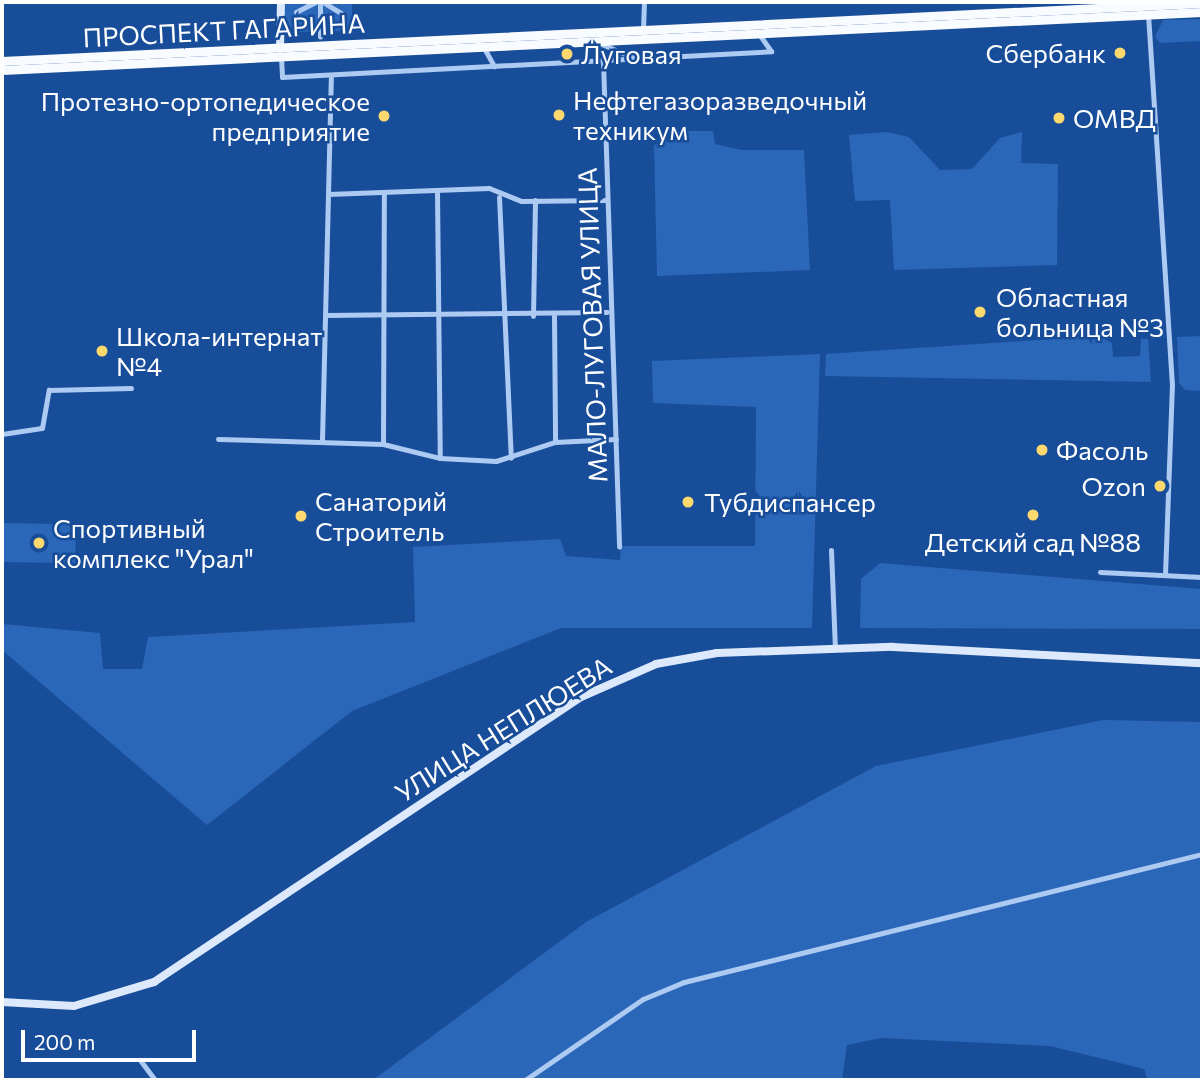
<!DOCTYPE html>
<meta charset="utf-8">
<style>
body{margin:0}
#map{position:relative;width:1204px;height:1082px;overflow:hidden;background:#184d9a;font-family:Commissioner,sans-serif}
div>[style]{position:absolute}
.green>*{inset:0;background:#2b67b8;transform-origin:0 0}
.pedestrian>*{height:4.5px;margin:-2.25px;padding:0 2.25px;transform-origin:2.25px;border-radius:2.25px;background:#adcaf2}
.minor>*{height:5px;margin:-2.5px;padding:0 2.5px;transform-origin:2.5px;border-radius:2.5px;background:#adcaf2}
.secondary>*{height:8px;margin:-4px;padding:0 4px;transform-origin:4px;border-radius:4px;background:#dce9fc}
.primary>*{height:9px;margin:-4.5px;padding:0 4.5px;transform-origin:4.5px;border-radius:4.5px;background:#f8fbff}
.dots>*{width:19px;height:19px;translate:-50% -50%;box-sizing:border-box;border:4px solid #184d9a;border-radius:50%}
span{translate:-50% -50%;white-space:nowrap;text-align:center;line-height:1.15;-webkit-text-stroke:5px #184d9a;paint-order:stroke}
.street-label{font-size:26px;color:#fff}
.poi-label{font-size:26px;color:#fff}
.right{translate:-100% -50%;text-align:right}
.left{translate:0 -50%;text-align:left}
.frame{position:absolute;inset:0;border:4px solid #fff;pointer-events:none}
.scale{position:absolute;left:21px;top:1030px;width:175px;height:32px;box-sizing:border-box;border:4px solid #fff;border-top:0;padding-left:9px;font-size:21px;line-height:24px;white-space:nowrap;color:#fff;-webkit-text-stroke:5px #184d9a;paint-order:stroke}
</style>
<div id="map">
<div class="green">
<i style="clip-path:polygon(284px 2px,352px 2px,352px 31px,294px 32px,284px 18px)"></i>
<i style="clip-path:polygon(1202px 19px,1202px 41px,1160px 43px,1155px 37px,1163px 20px)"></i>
<i style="clip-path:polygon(679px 131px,713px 131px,715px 144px,742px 150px,804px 150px,810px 270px,657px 276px,654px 145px,678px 139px)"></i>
<i style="clip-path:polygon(887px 132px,909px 137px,940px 170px,972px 169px,1000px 138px,1022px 132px,1021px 163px,1058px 164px,1057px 265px,894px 270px,890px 200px,855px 201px,849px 135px)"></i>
<i style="clip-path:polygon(1099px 336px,1112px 343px,1113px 357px,1140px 356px,1141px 339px,1148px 339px,1151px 382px,825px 376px,826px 354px)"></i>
<i style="clip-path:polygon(1202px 336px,1202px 391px,1185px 390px,1179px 383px,1177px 337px)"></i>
<i style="clip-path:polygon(820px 354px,812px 628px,561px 628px,352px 711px,207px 825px,2px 650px,2px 624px,100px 633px,103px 669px,142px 669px,148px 637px,415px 622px,413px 547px,560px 539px,566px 556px,620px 560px,621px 546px,755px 546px,756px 407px,653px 403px,652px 361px)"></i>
<i style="left:2px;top:523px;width:74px;height:39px;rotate:1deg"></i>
<i style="clip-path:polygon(880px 563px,1202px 589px,1202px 629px,860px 628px,861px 579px)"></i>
<i style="clip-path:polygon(1103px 720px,1202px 722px,1202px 1080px,1148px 1080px,1144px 1069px,1050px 1046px,881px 1038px,847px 1045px,842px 1080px,373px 1080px,586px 922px,876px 766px)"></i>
</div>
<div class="pedestrian">
<i style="left:323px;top:2px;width:21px;rotate:31deg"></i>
<i style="left:296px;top:12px;width:22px;rotate:-27deg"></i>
<i style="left:320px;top:37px;width:35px;rotate:-90deg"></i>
</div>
<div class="minor">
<i style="left:1148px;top:14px;width:371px;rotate:86.3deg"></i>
<i style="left:1172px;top:384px;width:191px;rotate:92.1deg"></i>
<i style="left:643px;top:30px;width:28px;rotate:-88deg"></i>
<i style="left:759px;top:34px;width:21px;rotate:55deg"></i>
<i style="left:599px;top:43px;width:39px;rotate:23deg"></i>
<i style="left:484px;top:48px;width:21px;rotate:61deg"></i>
<i style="left:281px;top:57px;width:20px;rotate:87deg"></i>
<i style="left:282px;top:77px;width:490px;rotate:-3deg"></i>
<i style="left:603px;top:61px;width:486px;rotate:88.1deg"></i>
<i style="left:437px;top:192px;width:266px;rotate:89.4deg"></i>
<i style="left:328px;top:194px;width:161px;rotate:-2.1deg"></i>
<i style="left:489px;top:188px;width:35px;rotate:22deg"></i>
<i style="left:522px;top:201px;width:83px;rotate:-0.7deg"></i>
<i style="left:499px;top:197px;width:261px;rotate:87.4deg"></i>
<i style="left:325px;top:315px;width:282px;rotate:-0.6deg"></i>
<i style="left:533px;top:316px;width:116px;rotate:-89deg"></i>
<i style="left:554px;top:316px;width:126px;rotate:89.5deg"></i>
<i style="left:2px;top:434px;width:40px;rotate:-8.5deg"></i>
<i style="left:42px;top:428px;width:39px;rotate:-80deg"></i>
<i style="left:49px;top:390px;width:82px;rotate:-1.4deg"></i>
<i style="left:218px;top:439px;width:165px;rotate:1.7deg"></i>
<i style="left:383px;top:444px;width:59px;rotate:13.8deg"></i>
<i style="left:440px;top:458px;width:56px;rotate:3.1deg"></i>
<i style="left:496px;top:461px;width:62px;rotate:-17.9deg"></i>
<i style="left:555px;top:442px;width:61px;rotate:-2.8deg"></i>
<i style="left:322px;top:440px;width:365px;rotate:-88.6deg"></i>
<i style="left:383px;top:444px;width:249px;rotate:-89.8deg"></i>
<i style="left:831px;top:550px;width:99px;rotate:87.7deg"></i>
<i style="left:1100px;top:572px;width:102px;rotate:2.8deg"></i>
<i style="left:140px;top:1060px;width:25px;rotate:53deg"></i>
<i style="left:525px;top:1080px;width:143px;rotate:-34.5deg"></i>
<i style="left:643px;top:999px;width:44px;rotate:-22.5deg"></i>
<i style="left:684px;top:982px;width:534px;rotate:-13.88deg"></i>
</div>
<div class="secondary">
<i style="left:280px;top:49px;width:47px;rotate:-88.8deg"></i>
<i style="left:2px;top:1002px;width:72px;rotate:3.2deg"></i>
<i style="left:74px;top:1006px;width:84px;rotate:-16.7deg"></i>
<i style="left:154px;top:982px;width:513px;rotate:-33.72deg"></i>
<i style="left:581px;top:697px;width:82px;rotate:-23.7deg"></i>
<i style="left:656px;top:664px;width:62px;rotate:-10.2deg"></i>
<i style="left:717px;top:653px;width:176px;rotate:-2deg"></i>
<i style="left:893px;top:647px;width:309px;rotate:3deg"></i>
</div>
<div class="primary">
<i style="left:2px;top:61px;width:1201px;rotate:-2.77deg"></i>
<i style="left:2px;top:70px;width:1201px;rotate:-2.77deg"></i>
</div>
<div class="dots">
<i style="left:1120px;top:53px;background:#ffd96e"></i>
<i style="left:567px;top:54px;background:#ffd96e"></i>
<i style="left:559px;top:115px;background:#ffd96e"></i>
<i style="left:384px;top:116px;background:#ffd96e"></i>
<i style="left:1059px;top:118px;background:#ffd96e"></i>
<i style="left:980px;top:312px;background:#ffd96e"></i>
<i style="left:102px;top:351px;background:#ffd96e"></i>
<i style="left:1042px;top:450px;background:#ffd96e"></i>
<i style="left:1160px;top:486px;background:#ffd96e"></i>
<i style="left:688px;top:502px;background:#ffd96e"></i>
<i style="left:1033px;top:515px;background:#ffd96e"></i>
<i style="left:301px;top:516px;background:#ffd96e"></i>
<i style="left:39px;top:543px;background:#ffd96e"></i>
</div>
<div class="street-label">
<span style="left:224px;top:30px;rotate:-3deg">ПРОСПЕКТ ГАГАРИНА</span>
<span style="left:592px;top:325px;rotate:-92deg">МАЛО-ЛУГОВАЯ УЛИЦА</span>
<span style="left:503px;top:729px;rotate:-32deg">УЛИЦА НЕПЛЮЕВА</span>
</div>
<div class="poi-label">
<span class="right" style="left:1106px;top:53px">Сбербанк</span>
<span class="left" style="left:581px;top:54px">Луговая</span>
<span class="left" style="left:573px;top:115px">Нефтегазоразведочный<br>техникум</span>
<span class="right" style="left:370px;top:116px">Протезно-ортопедическое<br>предприятие</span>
<span class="left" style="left:1073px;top:118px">ОМВД</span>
<span class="left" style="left:996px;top:312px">Областная<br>больница №3</span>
<span class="left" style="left:116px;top:351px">Школа-интернат<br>№4</span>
<span class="left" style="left:1056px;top:450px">Фасоль</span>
<span class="right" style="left:1146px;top:486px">Ozon</span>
<span class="left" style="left:315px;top:516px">Санаторий<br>Строитель</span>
<span class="left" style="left:704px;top:502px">Тубдиспансер</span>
<span class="left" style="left:53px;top:543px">Спортивный<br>комплекс "Урал"</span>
<span style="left:1033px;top:542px">Детский сад №88</span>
</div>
<div class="frame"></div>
<div class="scale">200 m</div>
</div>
